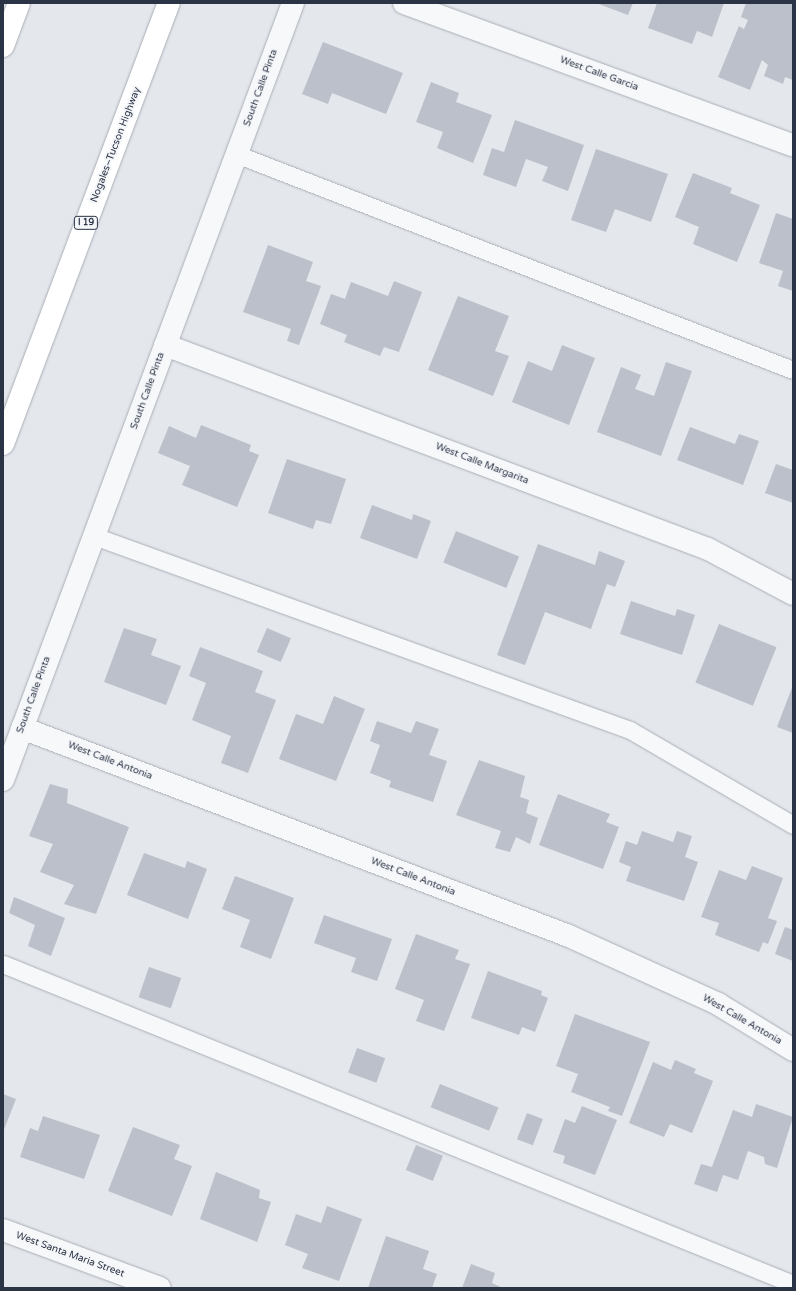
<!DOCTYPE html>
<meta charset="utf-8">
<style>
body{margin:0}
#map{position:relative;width:796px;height:1291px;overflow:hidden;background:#e4e7ec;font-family:"Varela Round",sans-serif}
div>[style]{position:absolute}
.building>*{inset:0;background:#bbc0ca;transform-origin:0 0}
.roads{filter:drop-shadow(0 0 1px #a9aeb7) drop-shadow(0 0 1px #a9aeb7)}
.service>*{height:17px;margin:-8.5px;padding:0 8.5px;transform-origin:8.5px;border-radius:8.5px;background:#f7f8fa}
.minor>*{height:22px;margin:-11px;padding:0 11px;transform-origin:11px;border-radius:11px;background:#f7f8fa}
.motorway>*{height:22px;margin:-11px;padding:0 11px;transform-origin:11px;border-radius:11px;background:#fff}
span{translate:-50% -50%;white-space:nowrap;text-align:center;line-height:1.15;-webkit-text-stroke:4px #f4f6f9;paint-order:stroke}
.shield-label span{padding:1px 3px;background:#f4f6f9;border:1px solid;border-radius:3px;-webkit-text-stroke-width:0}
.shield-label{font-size:9px;color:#2b3445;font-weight:700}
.street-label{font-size:10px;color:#2b3445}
.frame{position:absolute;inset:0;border:4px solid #2b3445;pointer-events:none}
</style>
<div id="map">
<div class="building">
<i style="clip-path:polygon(596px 3px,633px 3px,628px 15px)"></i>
<i style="clip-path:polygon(657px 3px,724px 3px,712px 37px,697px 31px,692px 44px,648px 28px)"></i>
<i style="clip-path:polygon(746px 3px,793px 4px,793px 80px,785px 77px,783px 84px,764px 76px,768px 65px,762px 60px,750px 90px,718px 77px,739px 26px,744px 29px,748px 20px,741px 17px)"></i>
<i style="clip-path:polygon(323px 42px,403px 73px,386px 114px,332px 93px,328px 104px,302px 94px)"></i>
<i style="clip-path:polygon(431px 82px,459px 93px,456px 102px,492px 115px,473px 163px,437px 148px,443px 132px,416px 122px)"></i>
<i style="clip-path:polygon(515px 120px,584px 145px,568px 191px,542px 181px,548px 167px,526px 159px,516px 187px,483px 175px,492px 148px,504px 152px)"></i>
<i style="clip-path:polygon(596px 149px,668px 174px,651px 222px,615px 209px,606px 232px,571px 220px)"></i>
<i style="clip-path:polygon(693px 173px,732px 188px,730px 193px,760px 205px,737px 262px,693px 244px,699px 227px,675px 217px)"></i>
<i style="clip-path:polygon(776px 213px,793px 219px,793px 291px,778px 286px,783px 271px,759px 263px)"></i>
<i style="clip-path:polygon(268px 245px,313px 262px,306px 281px,321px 286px,299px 345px,287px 341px,291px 329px,243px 312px)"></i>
<i style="clip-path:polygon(394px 281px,422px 292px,399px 352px,384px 347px,380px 356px,344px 342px,347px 335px,320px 324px,331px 294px,345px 299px,351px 282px,388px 296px)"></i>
<i style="clip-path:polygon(458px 296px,509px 316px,495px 351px,509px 356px,493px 396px,428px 370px)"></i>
<i style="clip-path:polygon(562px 345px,595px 358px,569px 425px,512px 402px,528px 361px,552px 371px)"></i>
<i style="clip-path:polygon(666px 362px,692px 371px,661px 456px,597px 432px,621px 367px,641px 375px,635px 389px,654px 396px)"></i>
<i style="clip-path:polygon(201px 425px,251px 445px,249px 451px,259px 455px,237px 507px,182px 485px,190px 466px,158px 453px,169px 426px,196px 438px)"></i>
<i style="clip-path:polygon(690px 427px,735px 444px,739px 434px,759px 441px,743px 485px,677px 460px)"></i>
<i style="clip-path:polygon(287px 459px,346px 479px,331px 524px,316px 520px,313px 529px,268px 513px)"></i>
<i style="clip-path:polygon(776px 464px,793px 470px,793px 503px,765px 493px)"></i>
<i style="clip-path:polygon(372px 505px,412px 520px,413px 514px,431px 521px,417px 559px,360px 538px)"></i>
<i style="left:456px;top:531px;width:68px;height:34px;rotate:22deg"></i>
<i style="clip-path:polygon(538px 544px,595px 565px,599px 551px,625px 561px,615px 587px,607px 584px,591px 629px,545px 612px,525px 665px,497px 655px)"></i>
<i style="clip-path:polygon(631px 601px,675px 616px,677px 609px,695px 615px,682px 655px,620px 634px)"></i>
<i style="left:719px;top:624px;width:62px;height:63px;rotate:22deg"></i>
<i style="clip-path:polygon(124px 628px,157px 639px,151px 655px,181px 666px,166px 705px,104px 682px)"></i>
<i style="left:267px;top:628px;width:26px;height:26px;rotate:23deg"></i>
<i style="clip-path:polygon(200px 647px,263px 671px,255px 692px,276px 700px,248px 773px,221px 763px,231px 736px,192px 720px,206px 683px,189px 676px)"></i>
<i style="clip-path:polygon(793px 685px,793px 733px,777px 727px)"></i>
<i style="clip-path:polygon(334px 696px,365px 709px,336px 781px,279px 759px,296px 714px,323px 724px)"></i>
<i style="clip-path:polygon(377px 721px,411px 733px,416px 721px,439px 729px,429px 755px,447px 761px,433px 802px,389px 787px,391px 781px,370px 773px,380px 745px,370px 741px)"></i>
<i style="clip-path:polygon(479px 760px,525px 776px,520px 797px,529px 800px,526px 813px,538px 818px,530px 844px,516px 837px,510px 852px,495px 848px,501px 831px,456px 815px)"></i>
<i style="clip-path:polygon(50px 784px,68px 789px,67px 803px,129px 827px,96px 914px,64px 904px,74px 885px,40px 872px,53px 844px,29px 836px)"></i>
<i style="clip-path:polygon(558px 794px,610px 814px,606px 822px,619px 827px,603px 869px,539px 845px)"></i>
<i style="clip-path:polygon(642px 831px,673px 842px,677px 831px,692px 836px,685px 857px,698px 862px,684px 901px,626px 881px,631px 867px,619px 862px,626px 841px,637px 845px)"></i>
<i style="clip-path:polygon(144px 853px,185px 868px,187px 861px,207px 869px,188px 919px,127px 895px)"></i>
<i style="clip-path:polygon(752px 866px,783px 878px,768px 918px,777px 921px,768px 944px,763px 942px,759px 952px,715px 935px,719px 923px,701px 917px,719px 870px,746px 880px)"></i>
<i style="clip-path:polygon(235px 876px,294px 898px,271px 959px,240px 947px,250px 920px,222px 909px)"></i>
<i style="clip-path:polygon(14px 897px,65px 918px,51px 956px,28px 946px,35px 925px,9px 913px)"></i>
<i style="clip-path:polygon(324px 915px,392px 939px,377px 981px,351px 972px,356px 958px,314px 943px)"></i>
<i style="clip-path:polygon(785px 927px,793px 930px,793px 961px,775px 954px)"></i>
<i style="clip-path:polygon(416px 934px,459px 950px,455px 959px,470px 964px,444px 1031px,416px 1021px,424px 1000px,395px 989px)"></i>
<i style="left:149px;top:967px;width:34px;height:32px;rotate:19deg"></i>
<i style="clip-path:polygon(488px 971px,542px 991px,541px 995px,548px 998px,535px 1032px,522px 1027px,519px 1035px,471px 1018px)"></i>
<i style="clip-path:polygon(575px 1014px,650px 1042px,622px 1116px,608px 1111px,610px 1107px,571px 1092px,578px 1074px,556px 1066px)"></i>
<i style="left:357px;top:1048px;width:30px;height:26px;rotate:20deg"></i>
<i style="clip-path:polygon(675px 1060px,696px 1069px,694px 1073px,713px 1081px,692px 1133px,670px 1124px,664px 1137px,629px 1123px,653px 1062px,671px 1070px)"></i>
<i style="left:440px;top:1084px;width:63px;height:25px;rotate:22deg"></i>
<i style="clip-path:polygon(3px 1094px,16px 1099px,3px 1132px)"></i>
<i style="clip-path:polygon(756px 1104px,793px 1117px,777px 1168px,765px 1164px,764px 1157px,748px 1151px,738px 1180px,723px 1175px,717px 1192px,694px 1184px,701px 1164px,712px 1167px,733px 1110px,752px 1117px)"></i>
<i style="clip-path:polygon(582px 1106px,617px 1120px,595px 1175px,563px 1163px,565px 1156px,553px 1152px,565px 1119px,575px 1123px)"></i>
<i style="left:527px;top:1113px;width:17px;height:28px;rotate:21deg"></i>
<i style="clip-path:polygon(43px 1116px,100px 1135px,84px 1179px,20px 1157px,30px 1128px,38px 1131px)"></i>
<i style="clip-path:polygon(133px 1127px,180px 1145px,174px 1159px,192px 1166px,172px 1216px,108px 1191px)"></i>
<i style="left:416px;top:1145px;width:29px;height:27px;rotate:22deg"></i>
<i style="clip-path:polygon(216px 1172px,260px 1190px,259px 1198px,271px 1202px,257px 1242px,200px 1219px)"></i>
<i style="clip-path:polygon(327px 1206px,362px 1219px,339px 1281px,302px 1268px,308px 1254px,285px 1245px,296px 1214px,321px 1223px)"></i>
<i style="clip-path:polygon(386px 1236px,429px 1251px,423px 1269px,437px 1274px,432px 1288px,368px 1288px)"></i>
<i style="clip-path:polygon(471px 1264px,495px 1273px,492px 1283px,503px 1288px,462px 1288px)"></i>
</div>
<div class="roads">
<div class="service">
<i style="left:236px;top:154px;width:597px;rotate:21.2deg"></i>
<i style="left:94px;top:536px;width:570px;rotate:19.9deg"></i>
<i style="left:630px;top:730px;width:189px;rotate:30.2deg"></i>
<i style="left:3px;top:964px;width:852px;rotate:22.05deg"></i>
</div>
<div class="minor">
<i style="left:404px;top:3px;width:414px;rotate:20.1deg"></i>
<i style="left:165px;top:345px;width:580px;rotate:20.59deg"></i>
<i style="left:708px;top:549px;width:96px;rotate:27.9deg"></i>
<i style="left:22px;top:728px;width:585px;rotate:20.82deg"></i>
<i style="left:569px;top:936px;width:164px;rotate:24.5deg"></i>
<i style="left:718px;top:1004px;width:88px;rotate:31.5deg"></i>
<i style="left:3px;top:780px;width:829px;rotate:-69.53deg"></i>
<i style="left:3px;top:1230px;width:167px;rotate:20.3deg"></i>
</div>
<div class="motorway">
<i style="left:3px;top:46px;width:46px;rotate:-69.6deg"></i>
<i style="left:3px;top:444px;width:471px;rotate:-69.4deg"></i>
</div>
</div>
<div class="shield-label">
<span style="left:86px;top:223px">I 19</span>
</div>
<div class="street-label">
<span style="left:599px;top:74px;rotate:20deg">West Calle Garcia</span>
<span style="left:261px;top:88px;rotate:-70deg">South Calle Pinta</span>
<span style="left:116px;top:145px;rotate:-69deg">Nogales–Tucson Highway</span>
<span style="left:148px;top:391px;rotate:-70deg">South Calle Pinta</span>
<span style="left:482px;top:464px;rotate:21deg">West Calle Margarita</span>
<span style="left:34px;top:695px;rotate:-70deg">South Calle Pinta</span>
<span style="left:110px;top:761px;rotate:21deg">West Calle Antonia</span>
<span style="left:413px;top:877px;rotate:21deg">West Calle Antonia</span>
<span style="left:742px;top:1020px;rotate:30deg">West Calle Antonia</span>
<span style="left:70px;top:1255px;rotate:20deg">West Santa Maria Street</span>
</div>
<div class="frame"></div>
</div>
